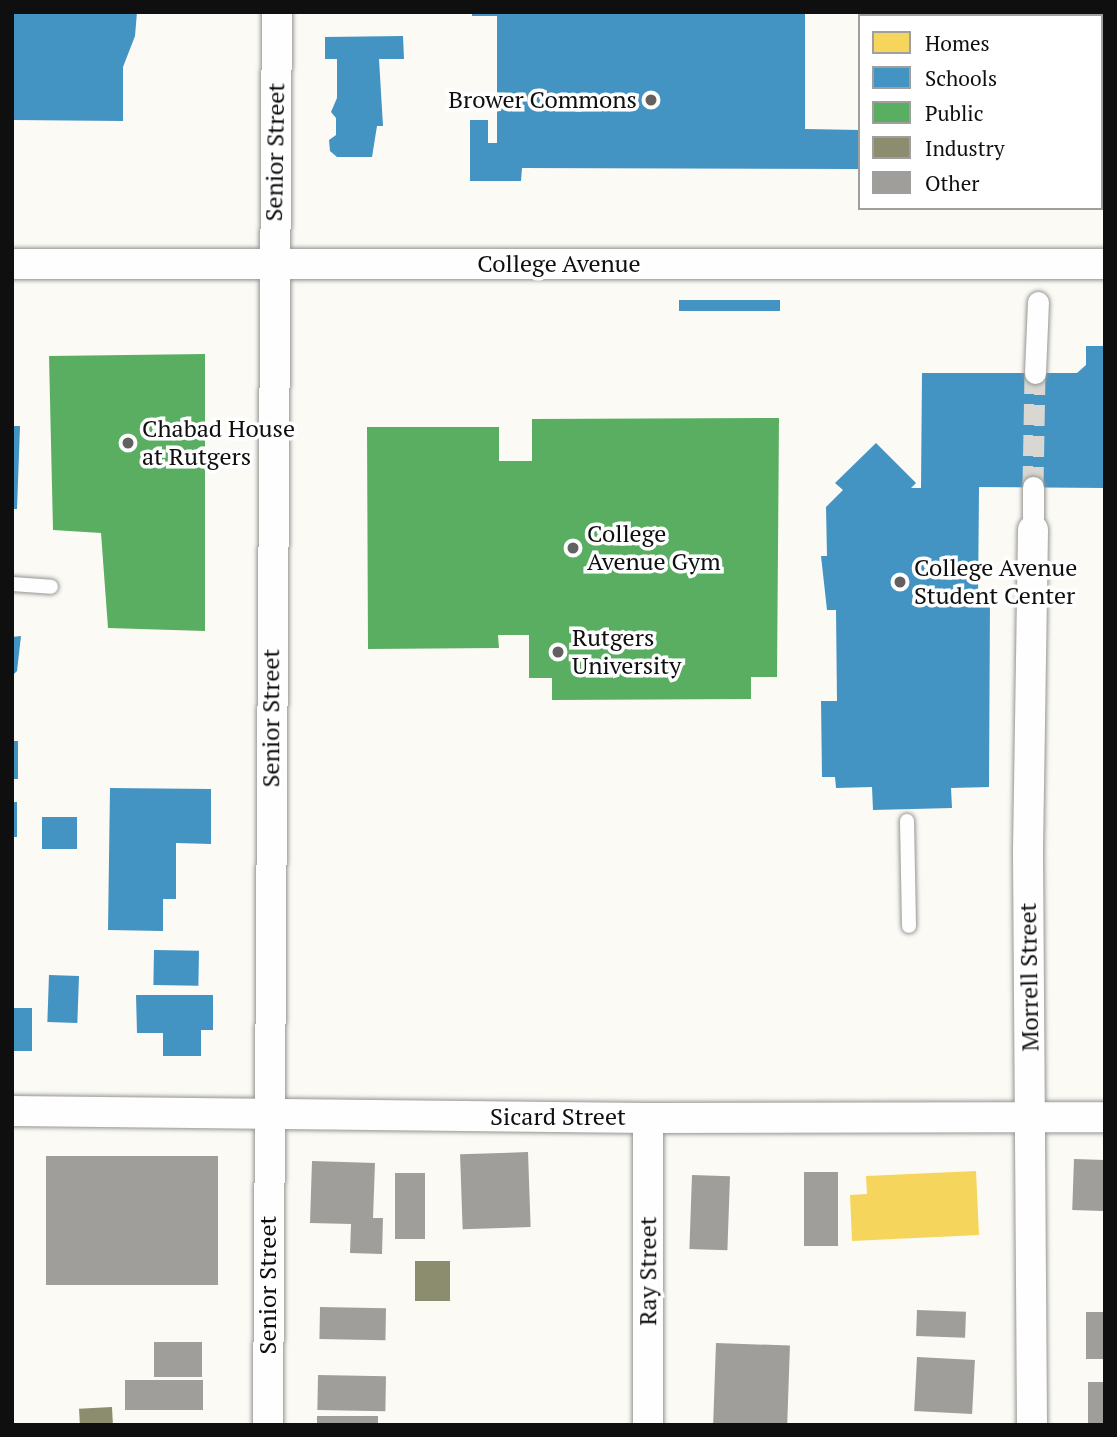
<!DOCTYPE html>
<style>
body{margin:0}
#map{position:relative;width:1117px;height:1437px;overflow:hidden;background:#fbfaf5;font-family:"PT Serif",serif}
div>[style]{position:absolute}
.homes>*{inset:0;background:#f6d55c;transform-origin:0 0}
.schools>*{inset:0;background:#4393c3;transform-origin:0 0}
.public>*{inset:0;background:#5aae61}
.industry>*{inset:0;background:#8c8c6e;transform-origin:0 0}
.building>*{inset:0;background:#9f9e9a;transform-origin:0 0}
.pedestrian-tunnel>*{height:21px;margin-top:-10.5px;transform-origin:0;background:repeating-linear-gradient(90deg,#d8d7d2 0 21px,transparent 0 31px)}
.roads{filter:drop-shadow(0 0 2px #959593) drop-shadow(0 0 2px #959593)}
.service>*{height:14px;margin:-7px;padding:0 7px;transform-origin:7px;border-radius:7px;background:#fefefe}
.pedestrian>*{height:21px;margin:-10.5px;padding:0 10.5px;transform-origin:10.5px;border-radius:10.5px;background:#fefefe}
.minor>*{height:30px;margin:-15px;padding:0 15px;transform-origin:15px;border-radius:15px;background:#fefefe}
.dots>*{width:19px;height:19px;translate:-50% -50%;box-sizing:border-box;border:4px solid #fff;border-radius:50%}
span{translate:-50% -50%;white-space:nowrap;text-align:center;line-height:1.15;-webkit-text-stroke:7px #fff;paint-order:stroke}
.poi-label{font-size:24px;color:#0f0f0f}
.right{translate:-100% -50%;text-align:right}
.left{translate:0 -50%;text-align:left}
.street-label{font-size:24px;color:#0f0f0f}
.frame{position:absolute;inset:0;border:14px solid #0f0f0f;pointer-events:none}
.legend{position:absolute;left:858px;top:14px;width:245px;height:196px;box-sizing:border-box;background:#fff;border:2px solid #9f9f9f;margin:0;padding:9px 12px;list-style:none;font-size:21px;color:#0f0f0f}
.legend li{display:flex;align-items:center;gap:14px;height:35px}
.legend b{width:35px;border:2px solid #9f9f9f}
</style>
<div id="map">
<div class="homes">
<i style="left:951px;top:12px;width:74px;height:4px"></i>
<i style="clip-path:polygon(976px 1171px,979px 1235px,852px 1241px,850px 1195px,867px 1194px,866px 1176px)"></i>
</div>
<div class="schools">
<i style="clip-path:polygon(12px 12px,137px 12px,135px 36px,123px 67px,123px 121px,12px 120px)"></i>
<i style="clip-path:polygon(472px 12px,805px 12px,805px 129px,860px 130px,860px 169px,522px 168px,521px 181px,470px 181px,470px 120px,488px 120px,488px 143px,497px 143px,497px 16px,472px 16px)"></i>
<i style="clip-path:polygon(403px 36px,404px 59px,379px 59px,383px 126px,377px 126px,372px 157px,337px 157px,330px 151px,329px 140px,336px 135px,336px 118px,331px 112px,337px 98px,337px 59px,325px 59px,325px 37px)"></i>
<i style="left:679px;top:300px;width:101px;height:11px"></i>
<i style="clip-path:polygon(1086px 346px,1105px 346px,1105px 488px,979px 487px,978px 602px,990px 602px,989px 787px,951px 788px,952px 808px,873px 810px,872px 787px,836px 788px,835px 777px,822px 777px,821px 701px,837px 701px,836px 610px,827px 610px,821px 556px,827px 556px,826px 507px,843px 490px,835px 483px,876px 443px,916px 483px,911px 488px,921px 488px,922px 373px,1077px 373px,1086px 365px)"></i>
<i style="clip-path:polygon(12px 426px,20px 426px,17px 509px,12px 509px)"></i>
<i style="clip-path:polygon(21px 636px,17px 671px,12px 676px,12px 637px)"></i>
<i style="left:12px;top:741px;width:6px;height:38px"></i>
<i style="clip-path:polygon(110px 788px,211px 789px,211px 844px,176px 843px,176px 899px,163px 899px,163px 931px,108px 930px)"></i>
<i style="left:12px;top:802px;width:5px;height:35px"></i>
<i style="left:77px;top:817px;width:32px;height:35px;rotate:90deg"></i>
<i style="left:154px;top:950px;width:45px;height:35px;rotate:1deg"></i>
<i style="left:49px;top:975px;width:30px;height:47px;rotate:2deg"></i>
<i style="clip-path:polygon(136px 995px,213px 995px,213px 1030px,201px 1030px,201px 1056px,163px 1056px,163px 1033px,137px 1033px)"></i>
<i style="left:12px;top:1008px;width:20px;height:43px"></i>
</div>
<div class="public">
<i style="clip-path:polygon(205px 354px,205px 631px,108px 628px,101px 533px,53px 530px,49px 356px)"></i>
<i style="clip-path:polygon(779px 418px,777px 677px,751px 677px,751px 699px,552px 700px,552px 678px,529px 678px,529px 635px,498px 635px,499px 648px,368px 649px,367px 427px,499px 427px,499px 461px,532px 461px,532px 419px)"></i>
</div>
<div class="industry">
<i style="left:415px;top:1261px;width:35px;height:40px"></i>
<i style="left:112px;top:1407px;width:18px;height:33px;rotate:87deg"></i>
</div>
<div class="building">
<i style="left:528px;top:1152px;width:75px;height:68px;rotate:88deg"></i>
<i style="left:46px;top:1156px;width:172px;height:129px"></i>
<i style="left:1074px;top:1159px;width:31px;height:51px;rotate:2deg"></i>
<i style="clip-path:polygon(312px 1161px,375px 1163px,373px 1218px,383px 1218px,382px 1254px,350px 1253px,351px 1224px,310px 1223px)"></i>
<i style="left:838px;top:1172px;width:74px;height:34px;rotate:90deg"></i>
<i style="left:395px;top:1173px;width:30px;height:66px"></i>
<i style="left:692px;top:1175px;width:38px;height:74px;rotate:2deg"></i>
<i style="left:320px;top:1307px;width:66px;height:32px;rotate:1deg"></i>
<i style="left:917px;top:1310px;width:49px;height:26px;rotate:2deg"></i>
<i style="left:1086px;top:1312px;width:19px;height:47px"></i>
<i style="left:202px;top:1342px;width:35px;height:48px;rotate:90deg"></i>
<i style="left:716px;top:1343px;width:74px;height:82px;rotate:2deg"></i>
<i style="left:917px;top:1357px;width:58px;height:54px;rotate:3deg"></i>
<i style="left:318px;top:1375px;width:68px;height:35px;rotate:1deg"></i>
<i style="left:125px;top:1380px;width:78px;height:30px"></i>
<i style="left:1088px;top:1382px;width:17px;height:43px"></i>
<i style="left:378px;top:1416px;width:9px;height:61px;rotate:90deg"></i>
</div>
<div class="pedestrian-tunnel">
<i style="left:1033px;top:487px;width:114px;rotate:-89deg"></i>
</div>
<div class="roads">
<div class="service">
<i style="left:12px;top:584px;width:39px;rotate:4deg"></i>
<i style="left:907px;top:821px;width:105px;rotate:88.9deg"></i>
</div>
<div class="pedestrian">
<i style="left:1035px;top:373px;width:71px;rotate:-87.6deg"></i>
<i style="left:1033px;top:530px;width:43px;rotate:-90deg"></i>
</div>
<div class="minor">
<i style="left:12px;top:264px;width:1093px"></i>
<i style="left:12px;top:1111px;width:636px;rotate:0.63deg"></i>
<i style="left:648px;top:1118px;width:457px;rotate:-0.1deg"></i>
<i style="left:648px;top:1118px;width:307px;rotate:90deg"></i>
<i style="left:268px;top:1425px;width:1413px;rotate:-89.64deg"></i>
<i style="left:1032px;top:1425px;width:575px;rotate:-90.4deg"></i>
<i style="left:1028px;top:850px;width:320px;rotate:-89.1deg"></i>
</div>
</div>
<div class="dots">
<i style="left:651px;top:100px;background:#626160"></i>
<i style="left:128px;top:443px;background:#626160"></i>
<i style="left:573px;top:548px;background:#626160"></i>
<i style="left:900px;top:582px;background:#626160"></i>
<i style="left:558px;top:652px;background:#626160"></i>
</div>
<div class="poi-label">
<span class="right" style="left:637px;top:100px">Brower Commons</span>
<span class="left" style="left:142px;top:443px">Chabad House<br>at Rutgers</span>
<span class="left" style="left:587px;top:548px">College<br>Avenue Gym</span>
<span class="left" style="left:914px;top:582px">College Avenue<br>Student Center</span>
<span class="left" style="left:572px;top:652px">Rutgers<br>University</span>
</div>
<div class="street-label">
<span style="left:275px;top:152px;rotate:-89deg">Senior Street</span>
<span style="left:559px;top:264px">College Avenue</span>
<span style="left:271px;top:718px;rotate:-90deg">Senior Street</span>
<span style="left:1029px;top:977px;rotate:-91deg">Morrell Street</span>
<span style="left:558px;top:1117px">Sicard Street</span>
<span style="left:648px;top:1271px;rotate:-90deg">Ray Street</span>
<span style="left:268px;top:1285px;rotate:-90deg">Senior Street</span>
</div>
<div class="frame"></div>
<ul class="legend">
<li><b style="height:19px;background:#f6d55c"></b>Homes</li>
<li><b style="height:19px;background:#4393c3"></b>Schools</li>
<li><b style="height:19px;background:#5aae61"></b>Public</li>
<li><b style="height:19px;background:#8c8c6e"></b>Industry</li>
<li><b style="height:19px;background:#9f9e9a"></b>Other</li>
</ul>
</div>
